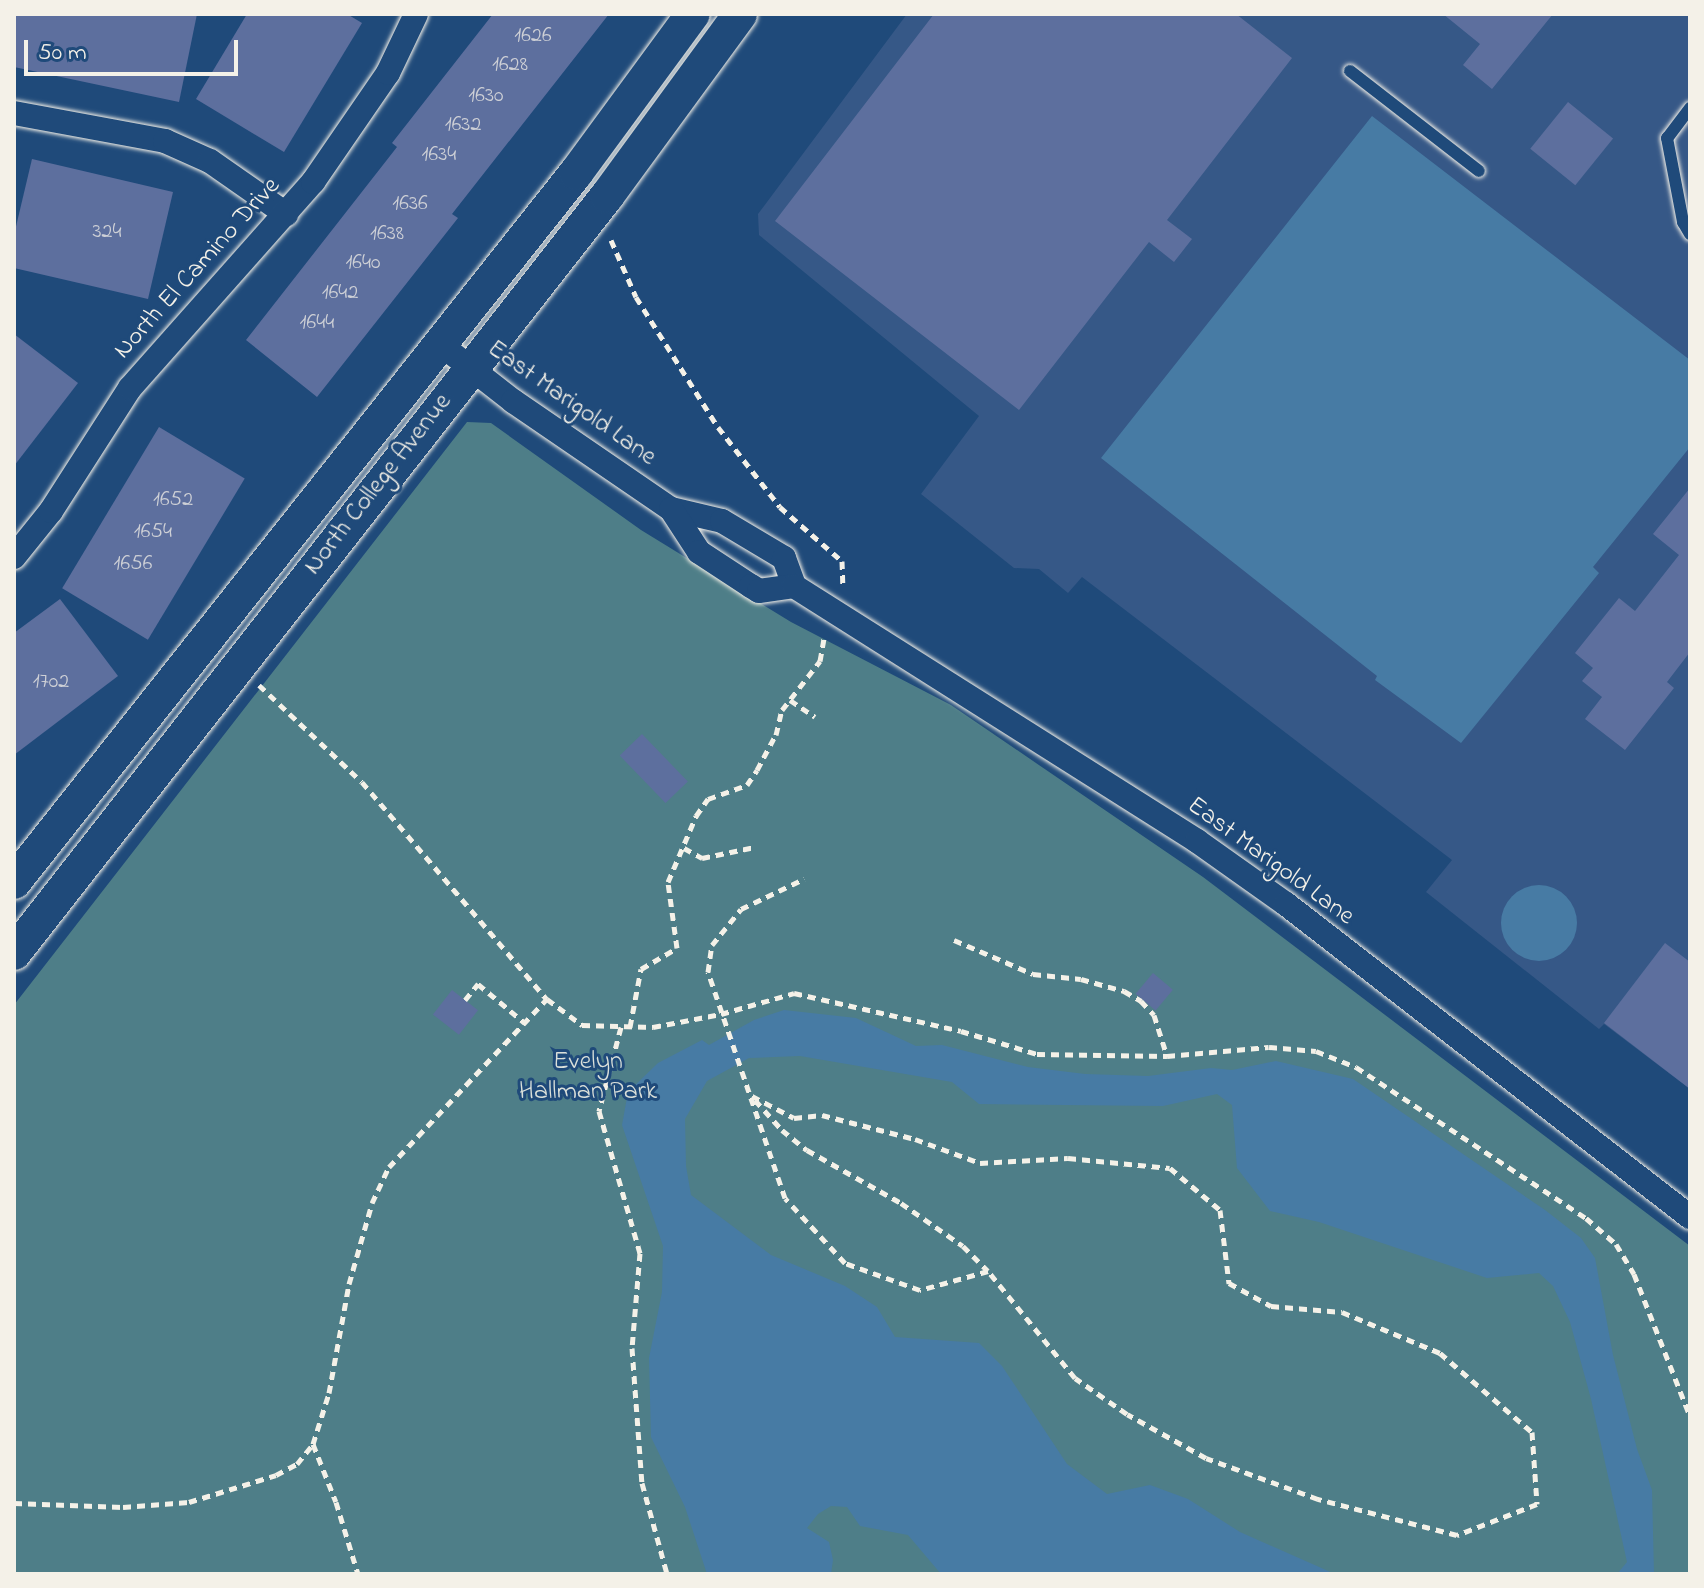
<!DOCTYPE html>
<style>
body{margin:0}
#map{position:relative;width:1704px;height:1588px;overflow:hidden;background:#1f4a7a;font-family:"Indie Flower",sans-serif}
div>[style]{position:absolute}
.built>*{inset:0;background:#365887}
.green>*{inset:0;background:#4e7e88}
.water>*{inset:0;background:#477ba4}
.round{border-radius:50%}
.building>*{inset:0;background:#5d6f9e;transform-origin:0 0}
.path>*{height:5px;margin-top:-2.5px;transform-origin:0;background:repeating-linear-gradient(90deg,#f4f1e8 0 8px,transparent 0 14px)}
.roads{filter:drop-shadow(0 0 2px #f4f1e8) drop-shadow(0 0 2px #f4f1e8)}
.lane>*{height:12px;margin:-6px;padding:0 6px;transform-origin:6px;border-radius:6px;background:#1f4a7a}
.street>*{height:24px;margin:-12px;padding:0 12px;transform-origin:12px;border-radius:12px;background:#1f4a7a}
.secondary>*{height:34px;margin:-17px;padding:0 17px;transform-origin:17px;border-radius:17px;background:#1f4a7a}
span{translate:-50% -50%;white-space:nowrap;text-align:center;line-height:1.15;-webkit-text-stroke:6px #1f4a7a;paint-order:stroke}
.number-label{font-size:22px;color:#ced0d6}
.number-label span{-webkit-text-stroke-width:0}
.street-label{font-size:26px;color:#f4f1e8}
.park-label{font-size:26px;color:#dbe0da}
.frame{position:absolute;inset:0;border:16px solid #f4f1e8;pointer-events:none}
.scale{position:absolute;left:24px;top:40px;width:214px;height:36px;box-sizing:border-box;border:4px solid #f4f1e8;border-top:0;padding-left:10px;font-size:24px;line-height:28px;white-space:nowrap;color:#f4f1e8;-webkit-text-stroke:6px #1f4a7a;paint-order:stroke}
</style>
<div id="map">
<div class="built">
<i style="clip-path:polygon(907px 14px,1690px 14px,1690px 1089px,1604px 1024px,1599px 1029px,1426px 892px,1452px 860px,1082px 577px,1068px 593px,1039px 569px,1014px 568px,921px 494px,979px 416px,759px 235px,758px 214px)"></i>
</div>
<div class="green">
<i style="clip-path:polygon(467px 422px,491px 423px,641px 530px,791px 622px,951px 705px,1203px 877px,1690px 1246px,1690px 1574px,14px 1574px,14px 1005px)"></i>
</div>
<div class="water">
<i style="clip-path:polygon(1372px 116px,1690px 360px,1690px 447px,1593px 567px,1599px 573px,1461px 743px,1375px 680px,1377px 676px,1101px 458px)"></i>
<i class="round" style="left:1501px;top:885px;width:76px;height:76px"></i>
<i style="clip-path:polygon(784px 1010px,856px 1018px,916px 1046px,942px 1045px,1028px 1067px,1085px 1074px,1148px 1076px,1211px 1068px,1232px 1070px,1276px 1061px,1353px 1079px,1545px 1210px,1581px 1238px,1595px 1258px,1613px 1355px,1637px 1449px,1652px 1490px,1654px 1574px,1617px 1574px,1627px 1562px,1591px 1399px,1570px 1322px,1553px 1286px,1539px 1273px,1487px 1278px,1319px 1222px,1270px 1211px,1237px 1168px,1232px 1105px,1217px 1094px,1163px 1106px,979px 1104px,952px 1082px,800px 1056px,749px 1058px,707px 1081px,685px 1119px,686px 1166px,691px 1195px,771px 1255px,845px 1286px,877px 1307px,895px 1337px,979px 1343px,1002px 1366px,1067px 1464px,1107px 1494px,1150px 1485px,1188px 1499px,1240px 1532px,1335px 1574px,941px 1574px,908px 1535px,860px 1526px,847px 1507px,831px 1506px,818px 1514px,807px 1528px,829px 1542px,833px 1560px,831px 1574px,707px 1574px,685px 1507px,651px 1437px,649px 1358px,662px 1292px,663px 1246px,622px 1125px,628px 1092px,658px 1063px,702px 1040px,709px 1045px,754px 1020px)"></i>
</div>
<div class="building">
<i style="clip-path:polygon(14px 14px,197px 14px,179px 102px,14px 67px)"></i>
<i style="clip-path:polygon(247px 14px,347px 14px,362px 23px,284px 152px,196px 99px)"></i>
<i style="clip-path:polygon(493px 14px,609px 14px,452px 214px,458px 218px,317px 397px,246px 340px,397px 147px,392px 143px)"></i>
<i style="clip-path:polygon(934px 14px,1236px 14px,1292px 58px,1167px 220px,1192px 239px,1174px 262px,1149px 242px,1019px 410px,775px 221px)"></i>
<i style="clip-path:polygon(1443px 14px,1553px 14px,1492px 89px,1463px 65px,1480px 44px)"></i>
<i style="left:1568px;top:102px;width:58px;height:60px;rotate:39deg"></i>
<i style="clip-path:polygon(32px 159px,173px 192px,148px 299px,14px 268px,14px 235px)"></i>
<i style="clip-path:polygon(14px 334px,78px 383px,14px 466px)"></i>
<i style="left:159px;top:427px;width:100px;height:188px;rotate:31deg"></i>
<i style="clip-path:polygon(1690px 488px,1690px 652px,1667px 682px,1674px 688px,1625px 750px,1585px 719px,1602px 697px,1582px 681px,1593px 668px,1575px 653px,1619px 598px,1635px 611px,1679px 555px,1653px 534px)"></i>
<i style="clip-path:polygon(60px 599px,118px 676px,14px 755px,14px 633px)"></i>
<i style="left:642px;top:734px;width:66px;height:31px;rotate:46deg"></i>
<i style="clip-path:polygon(1665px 943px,1690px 962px,1690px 1089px,1604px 1023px)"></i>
<i style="left:1153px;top:973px;width:26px;height:27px;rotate:40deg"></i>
<i style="left:452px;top:990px;width:33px;height:31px;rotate:38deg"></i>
</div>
<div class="path">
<i style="left:611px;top:240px;width:62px;rotate:66.3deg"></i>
<i style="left:636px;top:297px;width:154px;rotate:57.8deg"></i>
<i style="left:718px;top:427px;width:101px;rotate:52.2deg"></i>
<i style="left:780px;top:507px;width:82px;rotate:41.1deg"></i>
<i style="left:842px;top:561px;width:27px;rotate:88deg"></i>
<i style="left:259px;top:685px;width:141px;rotate:43.3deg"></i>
<i style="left:362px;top:782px;width:285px;rotate:49.6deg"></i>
<i style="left:547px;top:999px;width:44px;rotate:36.6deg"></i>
<i style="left:582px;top:1025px;width:71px;rotate:1.6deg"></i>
<i style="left:653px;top:1027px;width:69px;rotate:-10.8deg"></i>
<i style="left:721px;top:1014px;width:76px;rotate:-16deg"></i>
<i style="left:794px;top:993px;width:171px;rotate:12.8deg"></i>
<i style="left:961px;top:1031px;width:79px;rotate:16.8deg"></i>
<i style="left:1037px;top:1054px;width:130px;rotate:0.9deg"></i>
<i style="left:1167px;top:1056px;width:102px;rotate:-5deg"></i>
<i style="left:1269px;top:1047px;width:47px;rotate:4.9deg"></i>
<i style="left:1316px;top:1051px;width:43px;rotate:21.8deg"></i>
<i style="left:1356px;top:1067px;width:275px;rotate:33.3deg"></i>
<i style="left:1586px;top:1218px;width:40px;rotate:41deg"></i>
<i style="left:1616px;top:1244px;width:35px;rotate:59deg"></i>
<i style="left:1634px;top:1274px;width:153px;rotate:68.5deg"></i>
<i style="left:790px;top:700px;width:30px;rotate:34deg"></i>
<i style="left:684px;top:848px;width:21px;rotate:29deg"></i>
<i style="left:702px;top:858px;width:54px;rotate:-11.7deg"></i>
<i style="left:954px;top:940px;width:86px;rotate:23.3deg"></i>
<i style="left:1033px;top:974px;width:48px;rotate:5.9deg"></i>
<i style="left:1081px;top:979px;width:45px;rotate:15.6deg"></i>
<i style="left:1124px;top:991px;width:20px;rotate:30deg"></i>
<i style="left:1141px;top:1001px;width:19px;rotate:47deg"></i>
<i style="left:1154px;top:1015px;width:43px;rotate:72.4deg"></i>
<i style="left:465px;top:1000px;width:21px;rotate:-51deg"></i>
<i style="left:478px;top:984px;width:61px;rotate:39.7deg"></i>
<i style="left:621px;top:1027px;width:87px;rotate:104.7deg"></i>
<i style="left:599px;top:1111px;width:148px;rotate:73.9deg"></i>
<i style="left:640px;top:1253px;width:95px;rotate:94.8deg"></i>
<i style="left:632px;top:1348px;width:135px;rotate:85.8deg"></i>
<i style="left:642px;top:1483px;width:94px;rotate:74.6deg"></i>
<i style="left:630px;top:1027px;width:59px;rotate:-79.3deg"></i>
<i style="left:641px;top:969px;width:42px;rotate:-30.3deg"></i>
<i style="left:677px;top:948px;width:67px;rotate:-97.8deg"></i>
<i style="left:668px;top:882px;width:72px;rotate:-67deg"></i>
<i style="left:696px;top:816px;width:21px;rotate:-55deg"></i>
<i style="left:708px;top:799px;width:41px;rotate:-19.7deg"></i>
<i style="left:747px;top:785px;width:18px;rotate:-56deg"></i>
<i style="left:757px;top:770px;width:40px;rotate:-62deg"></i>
<i style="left:776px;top:735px;width:26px;rotate:-77deg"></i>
<i style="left:782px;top:710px;width:62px;rotate:-52.2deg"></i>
<i style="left:820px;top:661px;width:27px;rotate:-80deg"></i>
<i style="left:752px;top:1096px;width:47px;rotate:27.6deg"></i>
<i style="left:794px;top:1118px;width:28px;rotate:-6deg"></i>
<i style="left:822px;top:1115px;width:96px;rotate:14.5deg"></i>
<i style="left:915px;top:1139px;width:69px;rotate:20.3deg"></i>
<i style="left:980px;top:1163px;width:88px;rotate:-3.3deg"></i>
<i style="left:1068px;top:1158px;width:102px;rotate:5.6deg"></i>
<i style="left:1170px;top:1168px;width:65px;rotate:40deg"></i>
<i style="left:1220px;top:1210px;width:74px;rotate:83deg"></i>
<i style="left:1229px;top:1283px;width:48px;rotate:28.7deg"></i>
<i style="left:1271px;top:1306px;width:71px;rotate:4.8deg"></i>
<i style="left:1342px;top:1312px;width:106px;rotate:22.7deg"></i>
<i style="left:1440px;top:1353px;width:121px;rotate:40.7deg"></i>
<i style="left:1532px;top:1432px;width:72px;rotate:86deg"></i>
<i style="left:1537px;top:1504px;width:86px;rotate:158.8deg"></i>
<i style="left:1457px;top:1535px;width:144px;rotate:-165.5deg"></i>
<i style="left:1318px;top:1499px;width:119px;rotate:-159.9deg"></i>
<i style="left:1206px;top:1458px;width:90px;rotate:-150.9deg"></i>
<i style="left:1127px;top:1414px;width:63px;rotate:-145.3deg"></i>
<i style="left:1075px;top:1378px;width:138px;rotate:-129.1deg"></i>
<i style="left:988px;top:1271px;width:71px;rotate:164.4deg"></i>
<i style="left:920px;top:1290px;width:80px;rotate:-160.2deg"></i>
<i style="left:845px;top:1263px;width:88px;rotate:-132.7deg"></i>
<i style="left:785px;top:1198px;width:239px;rotate:-108.8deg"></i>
<i style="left:708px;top:972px;width:27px;rotate:-82deg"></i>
<i style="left:712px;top:945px;width:46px;rotate:-51.1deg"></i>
<i style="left:741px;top:909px;width:70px;rotate:-25.5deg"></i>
<i style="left:755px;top:1100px;width:40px;rotate:48deg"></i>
<i style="left:782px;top:1130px;width:32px;rotate:39deg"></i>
<i style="left:807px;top:1150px;width:108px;rotate:29.4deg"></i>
<i style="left:901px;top:1203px;width:75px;rotate:34.7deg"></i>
<i style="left:963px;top:1246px;width:35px;rotate:45deg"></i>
<i style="left:313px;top:1444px;width:62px;rotate:68.4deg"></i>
<i style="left:336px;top:1502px;width:75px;rotate:73deg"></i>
<i style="left:14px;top:1503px;width:109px;rotate:2.1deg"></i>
<i style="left:123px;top:1507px;width:66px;rotate:-4.3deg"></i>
<i style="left:189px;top:1502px;width:91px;rotate:-17.2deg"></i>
<i style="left:276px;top:1475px;width:24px;rotate:-28deg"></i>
<i style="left:297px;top:1464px;width:26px;rotate:-51deg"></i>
<i style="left:313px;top:1444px;width:53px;rotate:-72.6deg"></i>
<i style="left:329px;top:1393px;width:111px;rotate:-79.6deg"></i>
<i style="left:349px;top:1284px;width:84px;rotate:-74.1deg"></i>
<i style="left:372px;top:1203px;width:40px;rotate:-65deg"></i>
<i style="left:389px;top:1167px;width:231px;rotate:-46.8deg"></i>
</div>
<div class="roads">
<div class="lane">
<i style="left:1350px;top:71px;width:163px;rotate:37.8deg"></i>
<i style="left:1690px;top:108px;width:38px;rotate:127deg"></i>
<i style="left:1667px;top:138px;width:86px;rotate:79.2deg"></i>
<i style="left:1683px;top:222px;width:14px;rotate:60deg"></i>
</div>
<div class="street">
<i style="left:14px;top:113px;width:154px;rotate:10.5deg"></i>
<i style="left:165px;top:141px;width:49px;rotate:24deg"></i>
<i style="left:210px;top:161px;width:93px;rotate:34.9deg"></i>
<i style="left:440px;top:344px;width:93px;rotate:38deg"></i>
<i style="left:513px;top:401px;width:191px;rotate:34.4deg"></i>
<i style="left:671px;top:509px;width:52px;rotate:13.2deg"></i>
<i style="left:722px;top:521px;width:72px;rotate:30.8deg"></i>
<i style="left:784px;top:558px;width:30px;rotate:70deg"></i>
<i style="left:671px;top:509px;width:51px;rotate:56.9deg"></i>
<i style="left:699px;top:552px;width:62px;rotate:33.2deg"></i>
<i style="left:751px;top:586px;width:9px;rotate:32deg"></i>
<i style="left:759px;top:591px;width:35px;rotate:-8deg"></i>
<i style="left:794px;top:586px;width:477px;rotate:32.3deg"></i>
<i style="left:1197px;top:841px;width:109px;rotate:35.3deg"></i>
<i style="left:1286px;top:904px;width:511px;rotate:37.77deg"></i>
<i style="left:14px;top:557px;width:59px;rotate:-51.2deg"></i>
<i style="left:51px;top:511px;width:146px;rotate:-57.3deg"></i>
<i style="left:130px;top:388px;width:276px;rotate:-48.4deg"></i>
<i style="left:313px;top:182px;width:132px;rotate:-55.5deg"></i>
<i style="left:388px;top:73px;width:65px;rotate:-64.6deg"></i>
</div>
<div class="secondary">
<i style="left:14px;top:882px;width:905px;rotate:-51.6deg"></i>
<i style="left:576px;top:173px;width:197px;rotate:-53.7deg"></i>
<i style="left:14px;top:953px;width:962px;rotate:-51.93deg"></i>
<i style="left:607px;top:196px;width:225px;rotate:-53.8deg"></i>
</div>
</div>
<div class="number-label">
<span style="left:533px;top:37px">1626</span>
<span style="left:510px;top:66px">1628</span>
<span style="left:486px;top:97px">1630</span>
<span style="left:463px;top:126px">1632</span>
<span style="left:439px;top:156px">1634</span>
<span style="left:410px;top:205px">1636</span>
<span style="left:107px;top:233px">324</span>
<span style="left:387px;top:235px">1638</span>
<span style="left:363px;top:264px">1640</span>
<span style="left:340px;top:294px">1642</span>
<span style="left:317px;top:324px">1644</span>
<span style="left:173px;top:501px">1652</span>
<span style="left:153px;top:533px">1654</span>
<span style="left:133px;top:565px">1656</span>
<span style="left:51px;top:683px">1702</span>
</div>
<div class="street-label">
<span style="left:198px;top:269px;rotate:-48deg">North El Camino Drive</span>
<span style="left:571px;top:404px;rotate:35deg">East Marigold Lane</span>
<span style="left:379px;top:485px;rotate:-52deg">North College Avenue</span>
<span style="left:1270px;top:862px;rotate:36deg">East Marigold Lane</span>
</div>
<div class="park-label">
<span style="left:588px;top:1078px">Evelyn<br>Hallman Park</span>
</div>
<div class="frame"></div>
<div class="scale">50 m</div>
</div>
